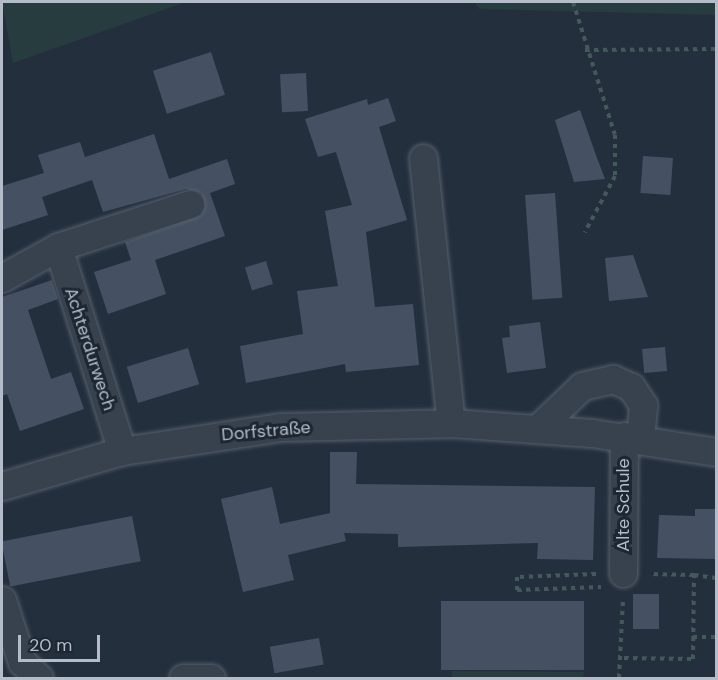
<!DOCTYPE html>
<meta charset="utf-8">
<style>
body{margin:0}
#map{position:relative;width:718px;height:680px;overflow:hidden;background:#242f3e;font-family:"DM Sans",sans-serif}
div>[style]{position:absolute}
.green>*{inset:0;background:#263c3f}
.building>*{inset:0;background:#455162;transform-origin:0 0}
.path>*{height:4px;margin-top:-2px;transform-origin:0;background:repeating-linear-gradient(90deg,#44595c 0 4.5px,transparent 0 9px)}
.roads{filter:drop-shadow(0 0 2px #565f6c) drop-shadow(0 0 2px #565f6c)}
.minor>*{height:27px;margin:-13.5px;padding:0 13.5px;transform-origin:13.5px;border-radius:13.5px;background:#38414e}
span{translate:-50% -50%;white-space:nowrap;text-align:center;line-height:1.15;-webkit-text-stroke:6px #1d2633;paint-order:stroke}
.street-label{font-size:18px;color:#b4bcc9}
.frame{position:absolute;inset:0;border:3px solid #b4bcc9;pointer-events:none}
.scale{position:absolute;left:18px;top:635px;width:82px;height:27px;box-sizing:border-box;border:3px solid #b4bcc9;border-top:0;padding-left:8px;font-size:18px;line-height:21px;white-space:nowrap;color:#b4bcc9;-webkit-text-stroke:4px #1d2633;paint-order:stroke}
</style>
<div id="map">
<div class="green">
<i style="clip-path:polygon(2px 2px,186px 2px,13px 63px)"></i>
<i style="clip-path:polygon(475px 2px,716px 2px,716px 15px,479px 9px)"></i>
<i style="clip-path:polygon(452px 671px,584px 672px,583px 678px,452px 678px)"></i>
</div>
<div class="building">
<i style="left:211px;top:52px;width:45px;height:61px;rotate:72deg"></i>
<i style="left:306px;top:73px;width:38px;height:26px;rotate:87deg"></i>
<i style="clip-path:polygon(388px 98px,396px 121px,379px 127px,407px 220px,366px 232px,375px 307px,413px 304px,419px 365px,346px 372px,345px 364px,246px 383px,240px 346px,303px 334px,297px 291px,338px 286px,325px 211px,352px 205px,336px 152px,318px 157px,305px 119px,367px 99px,368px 105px)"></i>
<i style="clip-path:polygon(580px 110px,597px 158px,605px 179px,574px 182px,555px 120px)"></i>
<i style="clip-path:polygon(154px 134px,169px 179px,227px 159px,235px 184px,210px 193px,225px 236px,155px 260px,166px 294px,108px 314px,94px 272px,131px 260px,125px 242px,201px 215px,205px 207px,201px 193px,186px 189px,103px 212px,92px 180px,42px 197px,48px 215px,2px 230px,2px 186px,44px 173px,38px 155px,80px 142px,85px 157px)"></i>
<i style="left:643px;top:156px;width:30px;height:37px;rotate:4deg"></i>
<i style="left:555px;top:193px;width:105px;height:30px;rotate:86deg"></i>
<i style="clip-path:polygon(633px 255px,648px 297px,609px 301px,605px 258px)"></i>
<i style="left:266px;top:261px;width:24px;height:22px;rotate:73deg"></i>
<i style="clip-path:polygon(52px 280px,58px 299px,28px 310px,51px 379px,71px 372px,84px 409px,20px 431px,7px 394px,2px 396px,2px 297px)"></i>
<i style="clip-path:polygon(540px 322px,546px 368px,507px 373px,502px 338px,510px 337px,509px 326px)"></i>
<i style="left:665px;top:347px;width:24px;height:23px;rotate:85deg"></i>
<i style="left:188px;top:348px;width:38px;height:64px;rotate:73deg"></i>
<i style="clip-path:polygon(330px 452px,357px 452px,356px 484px,595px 487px,593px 560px,537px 559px,538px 543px,398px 547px,398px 534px,344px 533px,346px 541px,288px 555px,294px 580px,243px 592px,221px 499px,272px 487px,280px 524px,330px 513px)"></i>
<i style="clip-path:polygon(695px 509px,717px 509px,717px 559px,657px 558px,659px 515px,695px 516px)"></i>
<i style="left:132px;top:516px;width:46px;height:133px;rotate:79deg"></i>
<i style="left:633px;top:594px;width:26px;height:35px"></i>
<i style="left:441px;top:601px;width:143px;height:69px"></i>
<i style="left:319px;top:638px;width:27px;height:50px;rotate:80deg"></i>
</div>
<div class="path">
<i style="left:573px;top:2px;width:139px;rotate:72.5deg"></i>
<i style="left:615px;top:135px;width:41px;rotate:90deg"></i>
<i style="left:615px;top:176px;width:64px;rotate:118.2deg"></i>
<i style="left:585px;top:50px;width:131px;rotate:-0.4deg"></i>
<i style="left:596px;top:574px;width:79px;rotate:177.8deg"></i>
<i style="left:517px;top:577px;width:13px;rotate:90deg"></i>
<i style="left:517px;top:590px;width:84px;rotate:-2deg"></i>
<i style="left:694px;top:575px;width:22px;rotate:8deg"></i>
<i style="left:693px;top:637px;width:23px"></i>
<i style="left:624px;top:658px;width:69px;rotate:0.8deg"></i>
<i style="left:693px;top:659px;width:84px;rotate:-89.3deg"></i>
<i style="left:694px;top:575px;width:44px;rotate:-178.7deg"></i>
<i style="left:619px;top:678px;width:79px;rotate:-87.1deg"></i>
</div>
<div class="roads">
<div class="minor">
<i style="left:423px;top:158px;width:266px;rotate:84deg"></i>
<i style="left:58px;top:247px;width:214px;rotate:72.6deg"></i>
<i style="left:2px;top:278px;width:64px;rotate:-29deg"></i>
<i style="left:58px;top:247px;width:139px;rotate:-18deg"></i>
<i style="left:537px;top:429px;width:62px;rotate:-43.7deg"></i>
<i style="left:582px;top:386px;width:32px;rotate:-13deg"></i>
<i style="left:613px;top:379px;width:20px;rotate:24deg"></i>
<i style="left:631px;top:387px;width:22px;rotate:56deg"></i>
<i style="left:643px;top:405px;width:33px;rotate:95deg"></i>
<i style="left:2px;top:486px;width:125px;rotate:-16.3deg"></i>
<i style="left:122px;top:451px;width:161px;rotate:-8.6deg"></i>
<i style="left:281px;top:427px;width:170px;rotate:-1.3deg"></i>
<i style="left:451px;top:423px;width:141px;rotate:4.1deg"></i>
<i style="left:592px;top:433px;width:125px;rotate:8.7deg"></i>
<i style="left:623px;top:573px;width:137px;rotate:-89.6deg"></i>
<i style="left:2px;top:600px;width:65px;rotate:72.1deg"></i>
<i style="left:22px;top:662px;width:23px;rotate:43deg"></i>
<i style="left:183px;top:678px;width:28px"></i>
</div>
</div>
<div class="street-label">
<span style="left:90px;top:349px;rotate:72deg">Achterdurwech</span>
<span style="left:266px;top:431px;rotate:-5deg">Dorfstraße</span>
<span style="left:623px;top:505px;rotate:-90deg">Alte Schule</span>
</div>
<div class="frame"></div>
<div class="scale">20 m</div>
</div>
